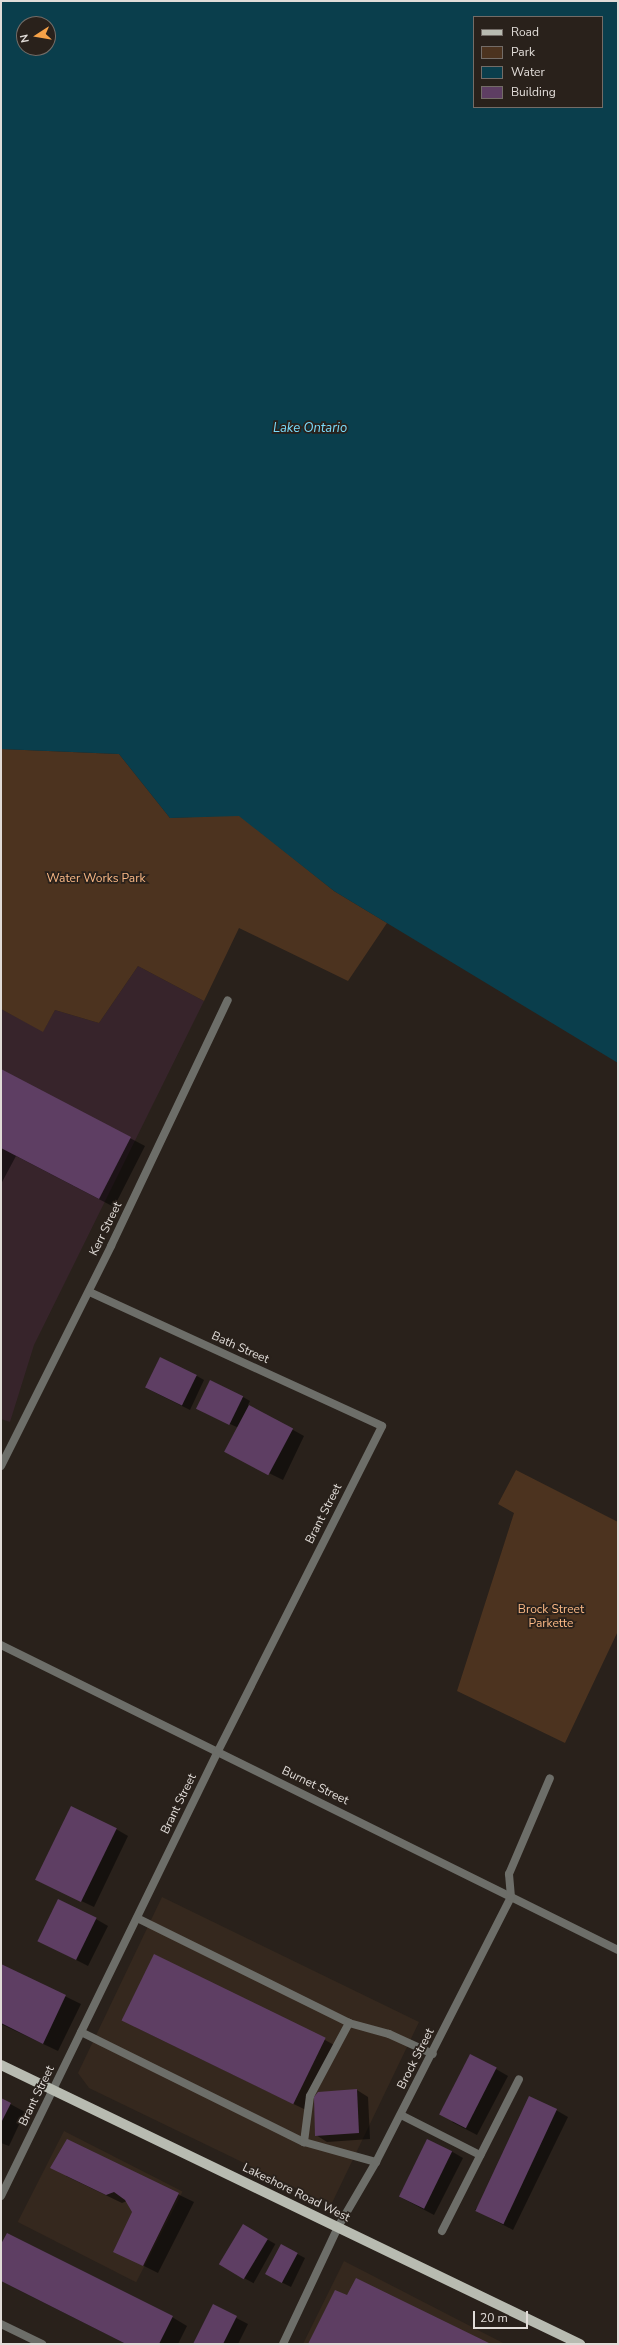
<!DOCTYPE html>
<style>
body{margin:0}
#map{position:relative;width:619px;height:2345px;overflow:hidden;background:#29211b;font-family:"Nunito Sans",sans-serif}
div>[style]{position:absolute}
.built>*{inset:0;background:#35281e;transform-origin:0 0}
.industrial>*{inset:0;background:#37242b}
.green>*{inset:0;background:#4c331f}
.water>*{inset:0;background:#0a3e4c}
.shadow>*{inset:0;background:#0007;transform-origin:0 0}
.building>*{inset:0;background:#5e3e63;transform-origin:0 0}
.service>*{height:8px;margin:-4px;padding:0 4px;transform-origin:4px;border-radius:4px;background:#6d6e69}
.minor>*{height:8px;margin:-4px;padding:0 4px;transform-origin:4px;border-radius:4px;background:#6d6e69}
.primary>*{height:10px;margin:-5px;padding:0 5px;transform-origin:5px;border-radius:5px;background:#b8bbb1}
span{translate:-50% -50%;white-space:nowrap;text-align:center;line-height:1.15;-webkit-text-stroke:3.5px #29211b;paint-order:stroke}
.park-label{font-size:12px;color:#fbb986}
.street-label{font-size:12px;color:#e1dcd8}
.water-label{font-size:13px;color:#7adbfa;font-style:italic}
.frame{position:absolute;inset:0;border:2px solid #e1dcd8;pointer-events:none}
.legend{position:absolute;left:473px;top:16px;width:130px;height:92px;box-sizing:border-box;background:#29211b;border:1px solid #736c67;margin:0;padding:5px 7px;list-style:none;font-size:12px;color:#e1dcd8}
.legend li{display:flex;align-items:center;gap:8px;height:20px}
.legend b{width:20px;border:1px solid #736c67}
.north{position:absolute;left:16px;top:16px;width:40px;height:40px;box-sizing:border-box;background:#29211b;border:1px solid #736c67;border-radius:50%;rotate:258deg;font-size:11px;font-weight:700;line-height:16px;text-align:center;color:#e1dcd8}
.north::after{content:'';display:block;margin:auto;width:14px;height:18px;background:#f6a248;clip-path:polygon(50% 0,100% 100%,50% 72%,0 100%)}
.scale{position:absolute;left:473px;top:2311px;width:55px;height:18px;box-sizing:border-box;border:2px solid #e1dcd8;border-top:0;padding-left:5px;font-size:12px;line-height:14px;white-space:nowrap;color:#e1dcd8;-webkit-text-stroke:3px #29211b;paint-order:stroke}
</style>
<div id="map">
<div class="built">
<i style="clip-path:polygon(162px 1897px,419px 2022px,331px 2205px,89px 2088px,78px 2073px)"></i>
<i style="left:64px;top:2131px;width:133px;height:102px;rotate:27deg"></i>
<i style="clip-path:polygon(344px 2261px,505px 2344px,303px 2344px)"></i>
</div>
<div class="industrial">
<i style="clip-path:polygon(138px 966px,204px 1001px,34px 1345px,10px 1422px,1px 1419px,1px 1009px,43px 1031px,55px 1010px,99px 1023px)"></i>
</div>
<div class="green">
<i style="clip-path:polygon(1px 749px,119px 754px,170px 818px,239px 815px,334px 891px,387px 923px,348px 981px,239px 928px,204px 1001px,138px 966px,99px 1023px,55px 1010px,43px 1032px,1px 1009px)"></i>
<i style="clip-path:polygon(516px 1470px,618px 1522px,618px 1631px,565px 1743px,457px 1691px,514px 1513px,498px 1504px)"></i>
</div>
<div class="water">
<i style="clip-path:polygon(evenodd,1px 1px,618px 1px,618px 1063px,334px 891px,239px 816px,170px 818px,119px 754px,1px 749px,1px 1px,474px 17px,602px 17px,602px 107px,474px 107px,474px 17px,1px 1px,24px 24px,48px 24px,48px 48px,24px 48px,24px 24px)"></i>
</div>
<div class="shadow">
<i style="clip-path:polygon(1px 1070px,145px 1146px,114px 1207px,16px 1156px,1px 1184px)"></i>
<i style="clip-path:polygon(197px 1376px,204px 1380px,190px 1410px,146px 1388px)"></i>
<i style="clip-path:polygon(243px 1397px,250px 1401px,248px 1405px,304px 1436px,283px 1480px,228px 1453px,239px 1428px,205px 1413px)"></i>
<i style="clip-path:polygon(116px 1829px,128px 1836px,94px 1907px,37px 1880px)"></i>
<i style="clip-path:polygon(96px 1919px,108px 1926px,88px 1966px,39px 1941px)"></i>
<i style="clip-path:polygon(1px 1965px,81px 2004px,58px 2051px,1px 2024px)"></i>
<i style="clip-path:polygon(135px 2027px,325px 2040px,336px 2046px,306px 2110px)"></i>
<i style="clip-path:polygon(496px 2069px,508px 2076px,477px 2135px,452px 2122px)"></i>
<i style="clip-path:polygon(357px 2090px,368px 2097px,370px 2139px,327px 2142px,316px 2135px)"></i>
<i style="clip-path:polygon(1px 2099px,25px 2112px,9px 2146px,1px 2143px)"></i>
<i style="clip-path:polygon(556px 2110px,568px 2117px,513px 2230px,475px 2210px)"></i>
<i style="clip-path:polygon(67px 2141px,194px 2202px,158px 2273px,114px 2251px,133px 2212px,127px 2201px,122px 2203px,66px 2176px)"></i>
<i style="clip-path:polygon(451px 2151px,463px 2158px,434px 2215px,400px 2197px)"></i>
<i style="left:243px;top:2226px;width:37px;height:45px;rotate:29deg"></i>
<i style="clip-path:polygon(1px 2246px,172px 2317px,187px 2326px,178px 2344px,126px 2344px,1px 2281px)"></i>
<i style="clip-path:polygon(282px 2246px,305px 2258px,291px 2287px,275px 2279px)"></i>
<i style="clip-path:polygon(213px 2306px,248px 2324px,238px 2344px,194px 2344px)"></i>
</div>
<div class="building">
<i style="clip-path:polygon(1px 1069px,131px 1137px,99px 1199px,1px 1148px)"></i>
<i style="left:160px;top:1357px;width:41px;height:34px;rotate:26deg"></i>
<i style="left:210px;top:1380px;width:37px;height:32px;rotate:26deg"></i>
<i style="left:249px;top:1405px;width:50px;height:53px;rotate:28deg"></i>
<i style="left:71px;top:1806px;width:51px;height:82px;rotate:26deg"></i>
<i style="left:58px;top:1899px;width:43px;height:47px;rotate:26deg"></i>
<i style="left:154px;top:1954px;width:191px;height:74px;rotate:26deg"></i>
<i style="clip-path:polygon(1px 1964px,66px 1995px,43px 2044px,1px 2023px)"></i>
<i style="left:470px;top:2054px;width:30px;height:68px;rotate:27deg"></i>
<i style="clip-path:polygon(357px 2089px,359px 2133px,315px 2136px,314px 2097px,318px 2092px)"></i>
<i style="left:529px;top:2096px;width:31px;height:127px;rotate:25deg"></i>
<i style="clip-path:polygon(1px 2098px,11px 2103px,1px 2123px)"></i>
<i style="clip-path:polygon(67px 2139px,179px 2193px,143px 2266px,113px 2252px,132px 2212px,125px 2200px,114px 2192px,106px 2195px,50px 2168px)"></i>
<i style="left:427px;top:2139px;width:28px;height:64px;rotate:26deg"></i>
<i style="left:243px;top:2224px;width:29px;height:47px;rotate:31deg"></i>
<i style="clip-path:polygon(7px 2233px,173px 2316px,159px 2344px,126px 2344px,1px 2281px,1px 2244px)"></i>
<i style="left:281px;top:2244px;width:19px;height:34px;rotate:28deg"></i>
<i style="clip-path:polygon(356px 2278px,491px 2344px,308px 2344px,335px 2290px,347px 2295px)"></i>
<i style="clip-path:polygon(213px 2304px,237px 2316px,223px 2344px,193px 2344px)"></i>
</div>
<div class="service">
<i style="left:137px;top:1918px;width:237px;rotate:26.3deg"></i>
<i style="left:349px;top:2023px;width:41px;rotate:15.4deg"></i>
<i style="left:389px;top:2034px;width:48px;rotate:24.4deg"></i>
<i style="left:81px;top:2032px;width:249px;rotate:26.3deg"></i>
<i style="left:304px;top:2142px;width:75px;rotate:15.5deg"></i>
<i style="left:401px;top:2115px;width:89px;rotate:26.9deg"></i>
<i style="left:304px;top:2142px;width:46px;rotate:-82.6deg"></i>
<i style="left:310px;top:2096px;width:83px;rotate:-61.9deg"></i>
<i style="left:442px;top:2231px;width:170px;rotate:-63.1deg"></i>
</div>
<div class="minor">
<i style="left:1px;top:1466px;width:246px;rotate:-63.4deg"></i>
<i style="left:111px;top:1246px;width:272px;rotate:-64.6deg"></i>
<i style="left:1px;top:1645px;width:688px;rotate:26.3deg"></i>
<i style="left:1px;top:2196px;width:495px;rotate:-64deg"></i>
<i style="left:218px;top:1751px;width:364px;rotate:-63.2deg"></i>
<i style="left:382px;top:1426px;width:322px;rotate:-155.4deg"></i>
<i style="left:1px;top:2324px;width:46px;rotate:26deg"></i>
<i style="left:283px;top:2344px;width:129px;rotate:-64.8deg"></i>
<i style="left:338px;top:2227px;width:75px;rotate:-59.7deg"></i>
<i style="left:376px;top:2162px;width:297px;rotate:-63deg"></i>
<i style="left:511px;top:1897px;width:23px;rotate:-95deg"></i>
<i style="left:509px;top:1874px;width:104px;rotate:-66.9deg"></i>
</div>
<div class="primary">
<i style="left:1px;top:2065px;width:643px;rotate:25.73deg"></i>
</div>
<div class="park-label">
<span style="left:96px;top:879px">Water Works Park</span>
<span style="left:551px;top:1617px">Brock Street<br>Parkette</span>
</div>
<div class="street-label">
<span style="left:106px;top:1229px;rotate:-64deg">Kerr Street</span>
<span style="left:240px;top:1348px;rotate:24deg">Bath Street</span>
<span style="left:324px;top:1514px;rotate:-63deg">Brant Street</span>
<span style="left:315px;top:1786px;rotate:26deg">Burnet Street</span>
<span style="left:179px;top:1804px;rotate:-64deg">Brant Street</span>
<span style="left:416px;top:2059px;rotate:-63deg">Brock Street</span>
<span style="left:37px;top:2096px;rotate:-64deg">Brant Street</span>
<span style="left:296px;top:2193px;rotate:26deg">Lakeshore Road West</span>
</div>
<div class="water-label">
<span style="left:310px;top:428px">Lake Ontario</span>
</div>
<div class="frame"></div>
<ul class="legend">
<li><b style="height:5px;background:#b8bbb1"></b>Road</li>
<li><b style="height:11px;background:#4c331f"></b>Park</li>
<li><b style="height:11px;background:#0a3e4c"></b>Water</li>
<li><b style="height:11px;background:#5e3e63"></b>Building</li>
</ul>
<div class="north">N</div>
<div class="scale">20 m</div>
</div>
